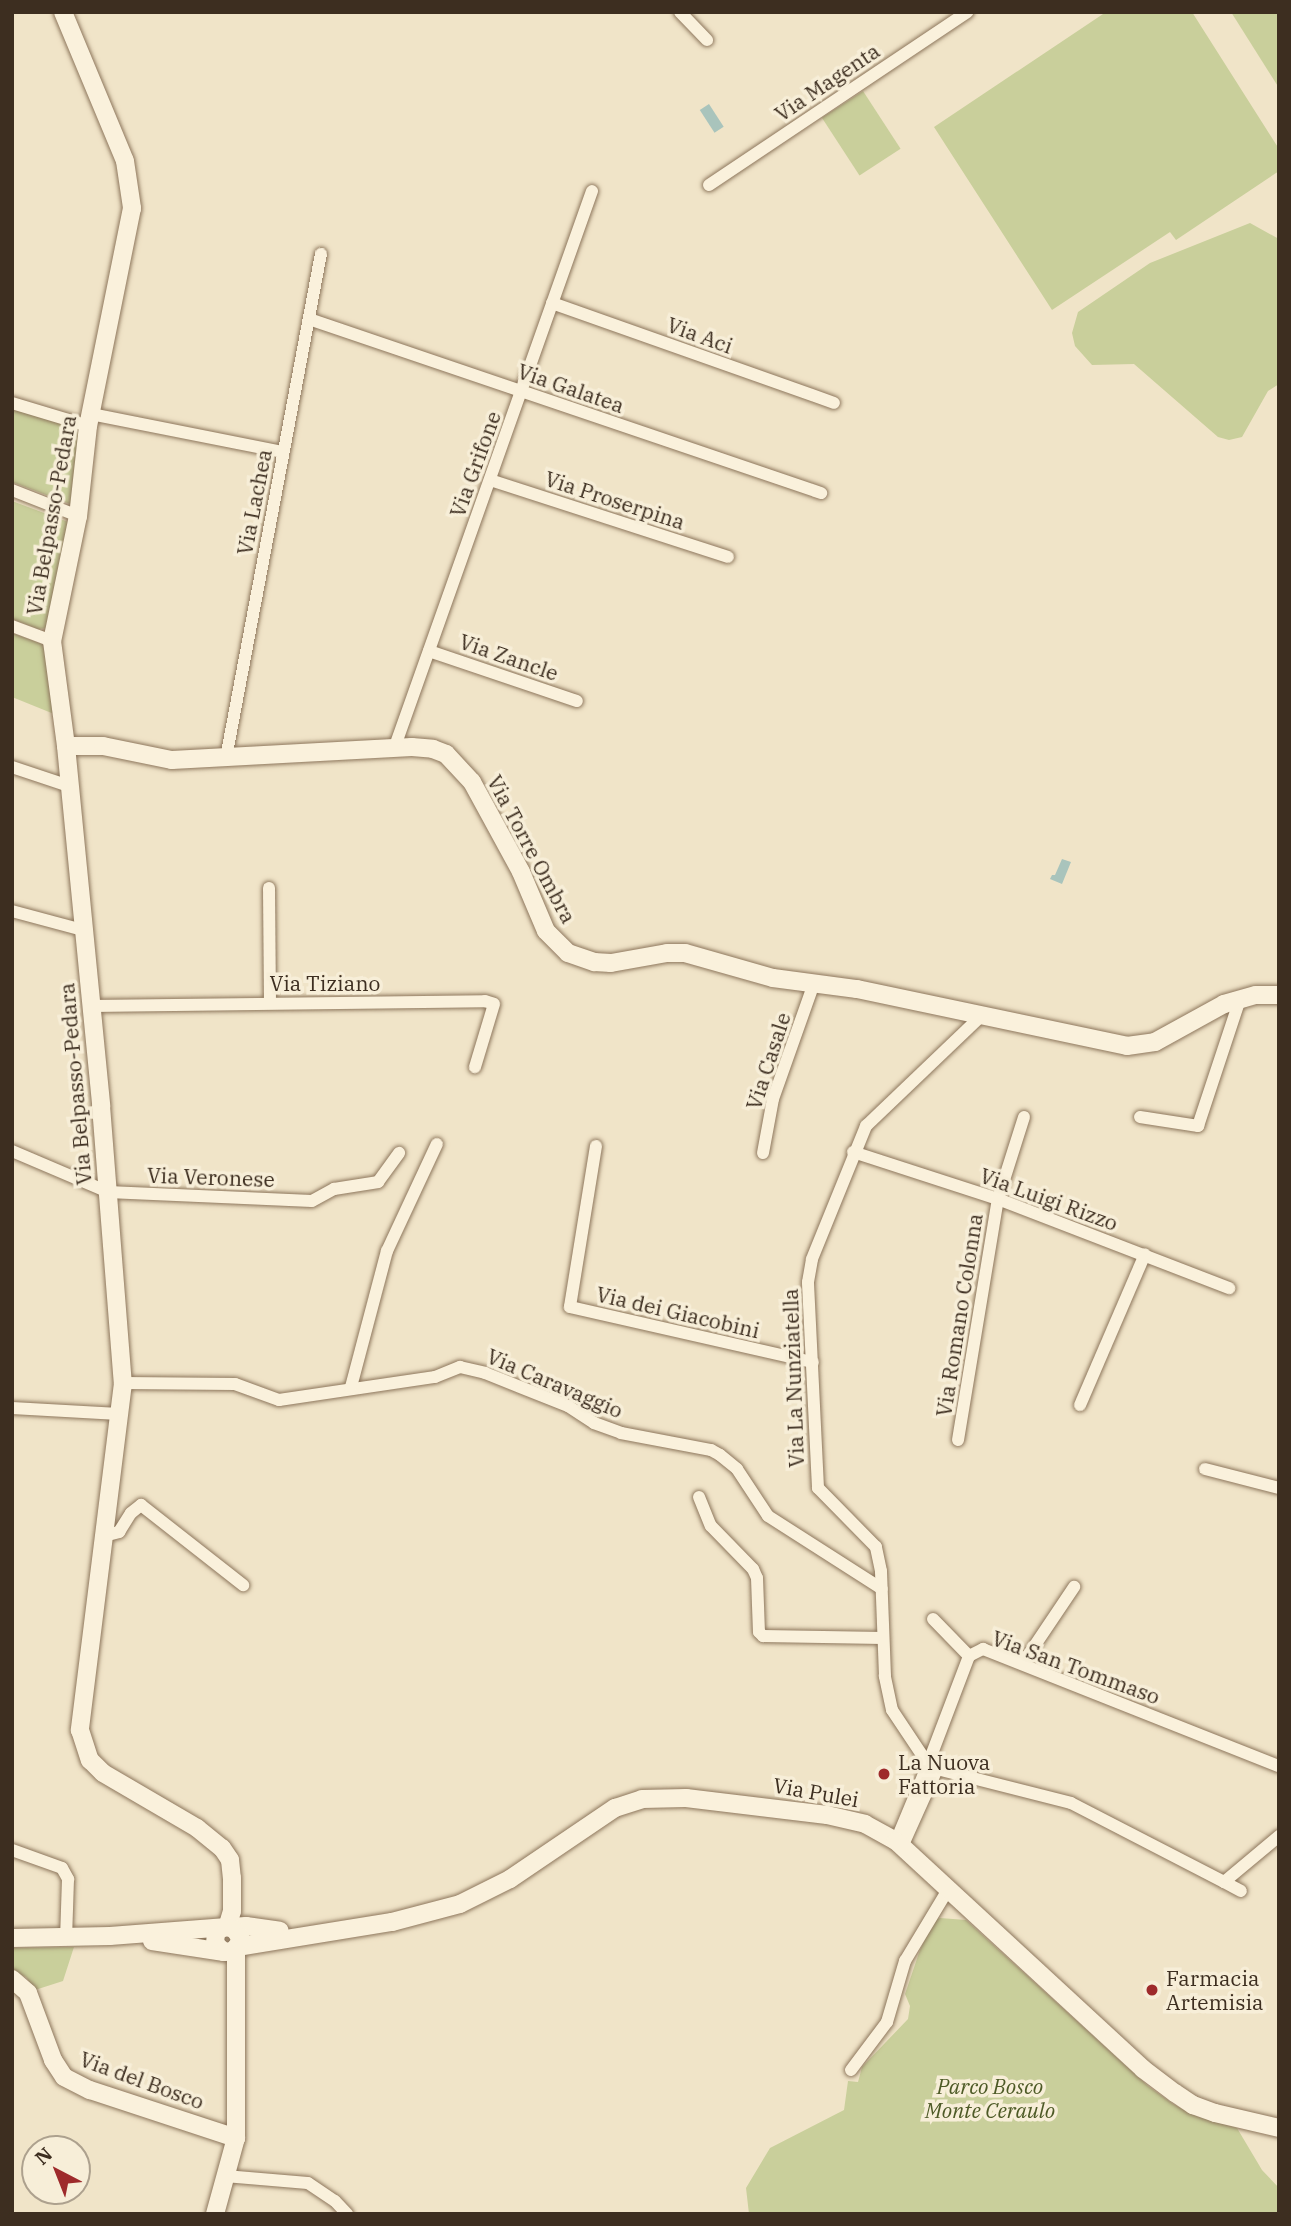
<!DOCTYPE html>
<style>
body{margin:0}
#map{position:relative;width:1291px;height:2226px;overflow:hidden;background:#f0e4c8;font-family:"IBM Plex Serif",serif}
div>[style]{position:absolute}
.green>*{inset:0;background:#c9cf9b;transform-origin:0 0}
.water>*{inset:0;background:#a9c4bc;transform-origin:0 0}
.roads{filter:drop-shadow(0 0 2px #8d765c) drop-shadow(0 0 2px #8d765c)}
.street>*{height:12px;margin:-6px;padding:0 6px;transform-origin:6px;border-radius:6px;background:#faf1dc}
.secondary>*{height:18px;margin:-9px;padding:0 9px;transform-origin:9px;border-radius:9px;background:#faf1dc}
.dots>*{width:19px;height:19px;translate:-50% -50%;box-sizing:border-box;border:4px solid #f7eed8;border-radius:50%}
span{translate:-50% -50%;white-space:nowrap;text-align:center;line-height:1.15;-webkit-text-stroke:7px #f7eed8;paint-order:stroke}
.street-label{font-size:21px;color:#3d2e20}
.poi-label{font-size:21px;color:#3d2e20}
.left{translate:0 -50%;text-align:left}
.park-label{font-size:21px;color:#4d5a26;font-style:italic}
.frame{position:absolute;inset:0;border:14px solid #3d2e20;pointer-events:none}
.north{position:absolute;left:21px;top:2135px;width:70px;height:70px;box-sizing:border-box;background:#f7eed8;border:2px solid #ada18e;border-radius:50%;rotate:318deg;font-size:19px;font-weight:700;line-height:28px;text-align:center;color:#3d2e20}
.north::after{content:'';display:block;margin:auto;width:24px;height:32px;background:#9e2a2b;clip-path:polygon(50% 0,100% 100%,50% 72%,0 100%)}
</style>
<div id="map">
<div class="green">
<i style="clip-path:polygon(1106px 12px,1192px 12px,1279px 149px,1279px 171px,1176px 240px,1170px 232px,1052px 310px,934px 127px)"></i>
<i style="clip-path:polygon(1231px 12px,1279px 12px,1279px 88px)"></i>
<i style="left:863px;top:91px;width:69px;height:49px;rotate:57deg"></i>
<i style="clip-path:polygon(1250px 223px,1279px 239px,1279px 384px,1268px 391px,1242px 437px,1229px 440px,1218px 437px,1134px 364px,1092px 365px,1075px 346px,1072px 333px,1078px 312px,1150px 263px)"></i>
<i style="clip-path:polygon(12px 409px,70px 426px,83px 436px,74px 500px,70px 504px,12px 482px)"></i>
<i style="clip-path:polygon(12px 501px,71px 523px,48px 628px,38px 629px,12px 619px)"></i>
<i style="clip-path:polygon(12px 633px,42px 644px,48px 651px,54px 714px,12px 697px)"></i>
<i style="clip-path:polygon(940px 1918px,966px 1920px,1148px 2086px,1173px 2104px,1196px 2116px,1237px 2128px,1262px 2170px,1279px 2188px,1279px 2214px,749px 2214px,746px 2188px,770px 2148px,844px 2110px,848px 2081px,858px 2082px,862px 2067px,908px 2019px,910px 2006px,905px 1994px,920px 1950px,934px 1920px)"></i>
<i style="clip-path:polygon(74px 1947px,63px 1981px,35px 1990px,26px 1977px,12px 1971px,12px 1948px)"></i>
</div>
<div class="water">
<i style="left:709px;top:104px;width:27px;height:11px;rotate:57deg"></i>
<i style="clip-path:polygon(1062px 859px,1071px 862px,1062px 884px,1050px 879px,1052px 875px,1055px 875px)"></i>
</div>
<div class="roads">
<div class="street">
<i style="left:680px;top:12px;width:39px;rotate:46deg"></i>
<i style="left:709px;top:185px;width:311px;rotate:-33.8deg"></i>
<i style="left:552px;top:303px;width:299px;rotate:19.5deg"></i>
<i style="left:309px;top:319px;width:541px;rotate:18.77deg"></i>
<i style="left:12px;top:403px;width:79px;rotate:16.8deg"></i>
<i style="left:91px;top:414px;width:196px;rotate:11.2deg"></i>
<i style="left:490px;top:480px;width:250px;rotate:17.9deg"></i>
<i style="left:12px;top:490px;width:71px;rotate:21.5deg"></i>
<i style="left:12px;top:626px;width:43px;rotate:20.6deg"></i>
<i style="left:429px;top:651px;width:156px;rotate:18.7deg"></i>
<i style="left:394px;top:749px;width:592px;rotate:-70.46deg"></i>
<i style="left:226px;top:758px;width:513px;rotate:-79.33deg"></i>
<i style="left:12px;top:767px;width:60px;rotate:18.4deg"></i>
<i style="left:269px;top:888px;width:114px;rotate:89.5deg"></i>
<i style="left:12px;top:911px;width:73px;rotate:15deg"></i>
<i style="left:91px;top:1006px;width:394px;rotate:-0.7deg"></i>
<i style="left:485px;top:1001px;width:9px;rotate:18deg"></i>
<i style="left:494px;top:1004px;width:66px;rotate:106.8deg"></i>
<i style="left:1140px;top:1117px;width:59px;rotate:8.8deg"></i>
<i style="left:1198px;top:1126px;width:134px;rotate:-71.7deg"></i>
<i style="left:596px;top:1146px;width:163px;rotate:99.2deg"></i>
<i style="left:570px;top:1307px;width:249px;rotate:12.8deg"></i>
<i style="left:12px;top:1151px;width:104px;rotate:23.1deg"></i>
<i style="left:108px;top:1192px;width:204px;rotate:2.5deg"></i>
<i style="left:312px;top:1201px;width:25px;rotate:-29deg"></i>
<i style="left:334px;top:1189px;width:45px;rotate:-9deg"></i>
<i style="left:378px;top:1182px;width:36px;rotate:-54deg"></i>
<i style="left:853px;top:1152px;width:152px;rotate:18deg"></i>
<i style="left:998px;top:1199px;width:248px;rotate:21.1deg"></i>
<i style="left:763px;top:1153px;width:55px;rotate:-79.5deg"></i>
<i style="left:773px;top:1099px;width:123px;rotate:-70.5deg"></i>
<i style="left:123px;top:1383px;width:112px;rotate:0.5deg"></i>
<i style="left:235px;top:1384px;width:47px;rotate:20deg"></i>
<i style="left:279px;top:1400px;width:158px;rotate:-8.4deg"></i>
<i style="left:435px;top:1377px;width:27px;rotate:-22deg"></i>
<i style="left:460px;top:1367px;width:26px;rotate:13deg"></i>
<i style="left:485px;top:1373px;width:89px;rotate:21.7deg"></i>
<i style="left:568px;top:1406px;width:31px;rotate:33deg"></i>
<i style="left:594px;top:1423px;width:29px;rotate:20deg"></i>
<i style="left:621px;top:1433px;width:92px;rotate:10.7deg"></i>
<i style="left:711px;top:1450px;width:10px;rotate:29deg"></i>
<i style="left:720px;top:1455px;width:22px;rotate:39deg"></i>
<i style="left:737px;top:1469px;width:56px;rotate:56.6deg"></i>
<i style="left:768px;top:1516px;width:135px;rotate:32.6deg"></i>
<i style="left:351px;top:1387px;width:141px;rotate:-75.2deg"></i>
<i style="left:387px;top:1251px;width:118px;rotate:-65deg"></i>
<i style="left:1080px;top:1405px;width:164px;rotate:-66.7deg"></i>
<i style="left:12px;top:1408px;width:107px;rotate:3.2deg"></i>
<i style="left:958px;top:1440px;width:244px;rotate:-80.6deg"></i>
<i style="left:998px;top:1199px;width:86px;rotate:-72.4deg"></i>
<i style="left:1205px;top:1469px;width:76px;rotate:14.4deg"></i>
<i style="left:699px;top:1497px;width:31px;rotate:68deg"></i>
<i style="left:711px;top:1526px;width:60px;rotate:45.7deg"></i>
<i style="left:753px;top:1569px;width:10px;rotate:66deg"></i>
<i style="left:757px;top:1578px;width:54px;rotate:87.9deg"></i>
<i style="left:759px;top:1632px;width:6px;rotate:45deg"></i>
<i style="left:763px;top:1636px;width:120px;rotate:1deg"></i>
<i style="left:104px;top:1536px;width:16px;rotate:-15deg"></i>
<i style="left:119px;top:1532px;width:22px;rotate:-58deg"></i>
<i style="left:131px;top:1513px;width:13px;rotate:-39deg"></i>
<i style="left:141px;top:1505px;width:130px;rotate:38.1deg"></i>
<i style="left:933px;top:1619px;width:52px;rotate:45.8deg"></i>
<i style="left:1023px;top:1663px;width:92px;rotate:-56.1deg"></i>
<i style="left:937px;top:1769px;width:138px;rotate:14.2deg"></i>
<i style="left:1071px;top:1803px;width:172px;rotate:27.3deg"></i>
<i style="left:1224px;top:1882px;width:72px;rotate:-39.9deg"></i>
<i style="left:896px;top:1841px;width:83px;rotate:-67.4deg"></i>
<i style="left:928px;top:1764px;width:65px;rotate:-123.7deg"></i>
<i style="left:892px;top:1710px;width:35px;rotate:-102deg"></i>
<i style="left:885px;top:1676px;width:105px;rotate:-92.2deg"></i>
<i style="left:881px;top:1571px;width:25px;rotate:-102deg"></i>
<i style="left:876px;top:1547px;width:83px;rotate:-134.5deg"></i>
<i style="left:818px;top:1488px;width:206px;rotate:-92.8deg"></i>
<i style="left:808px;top:1282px;width:23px;rotate:-80deg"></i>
<i style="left:812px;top:1259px;width:144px;rotate:-67.9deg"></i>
<i style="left:866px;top:1126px;width:161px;rotate:-43.7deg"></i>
<i style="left:902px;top:1847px;width:85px;rotate:-65.8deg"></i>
<i style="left:937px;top:1769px;width:10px;rotate:-151deg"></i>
<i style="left:928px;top:1764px;width:116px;rotate:-69.2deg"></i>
<i style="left:969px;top:1656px;width:16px;rotate:-27deg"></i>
<i style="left:983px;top:1649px;width:318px;rotate:21.6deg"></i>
<i style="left:12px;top:1850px;width:53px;rotate:19.8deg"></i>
<i style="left:62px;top:1868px;width:13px;rotate:61deg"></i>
<i style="left:68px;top:1879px;width:59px;rotate:91.9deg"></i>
<i style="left:1224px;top:1882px;width:19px;rotate:28deg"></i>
<i style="left:851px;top:2070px;width:60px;rotate:-53.1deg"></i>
<i style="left:887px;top:2022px;width:64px;rotate:-73.6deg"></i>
<i style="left:905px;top:1961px;width:85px;rotate:-58.9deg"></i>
<i style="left:225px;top:2176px;width:83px;rotate:4.8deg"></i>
<i style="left:308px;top:2183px;width:32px;rotate:34deg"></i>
<i style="left:335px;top:2201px;width:18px;rotate:47deg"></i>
</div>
<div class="secondary">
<i style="left:63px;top:12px;width:161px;rotate:67.4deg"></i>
<i style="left:125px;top:161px;width:48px;rotate:81.5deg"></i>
<i style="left:132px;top:208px;width:222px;rotate:101.4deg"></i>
<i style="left:88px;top:426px;width:91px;rotate:96.3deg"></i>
<i style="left:78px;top:516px;width:128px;rotate:101.7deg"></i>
<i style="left:52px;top:641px;width:106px;rotate:82.4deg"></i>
<i style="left:66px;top:746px;width:362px;rotate:84.4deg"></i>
<i style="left:101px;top:1106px;width:278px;rotate:85.5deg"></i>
<i style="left:123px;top:1383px;width:350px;rotate:97.1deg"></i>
<i style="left:80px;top:1730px;width:32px;rotate:72deg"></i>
<i style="left:90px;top:1760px;width:18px;rotate:45deg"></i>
<i style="left:103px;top:1773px;width:109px;rotate:30.3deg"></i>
<i style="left:197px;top:1828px;width:32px;rotate:39deg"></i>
<i style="left:222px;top:1848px;width:14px;rotate:56deg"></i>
<i style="left:230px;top:1860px;width:18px;rotate:84deg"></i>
<i style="left:232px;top:1878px;width:33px;rotate:90deg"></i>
<i style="left:232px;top:1911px;width:17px;rotate:107deg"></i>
<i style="left:66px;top:746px;width:37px"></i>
<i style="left:103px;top:746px;width:70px;rotate:11.5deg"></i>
<i style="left:172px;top:760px;width:240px;rotate:-3.1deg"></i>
<i style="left:412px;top:747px;width:21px;rotate:5deg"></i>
<i style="left:433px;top:749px;width:14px;rotate:21deg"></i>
<i style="left:446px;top:754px;width:38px;rotate:47deg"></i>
<i style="left:472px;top:782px;width:102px;rotate:61.4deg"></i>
<i style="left:521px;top:872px;width:64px;rotate:67deg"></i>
<i style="left:546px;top:931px;width:31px;rotate:45deg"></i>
<i style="left:568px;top:953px;width:28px;rotate:19deg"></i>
<i style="left:594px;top:962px;width:17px;rotate:3deg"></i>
<i style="left:611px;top:963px;width:57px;rotate:-10.1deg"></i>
<i style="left:667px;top:953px;width:18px"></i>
<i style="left:685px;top:953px;width:91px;rotate:15.9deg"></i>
<i style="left:773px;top:978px;width:85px;rotate:7.5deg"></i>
<i style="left:857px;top:989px;width:276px;rotate:11.9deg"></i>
<i style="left:1127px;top:1046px;width:28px;rotate:-8deg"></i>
<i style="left:1155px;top:1042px;width:79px;rotate:-28.8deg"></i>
<i style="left:1224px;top:1004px;width:33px;rotate:-16deg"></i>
<i style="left:1256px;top:995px;width:23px"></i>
<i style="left:231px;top:1927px;width:15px;rotate:-4deg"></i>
<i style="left:246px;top:1926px;width:34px;rotate:8deg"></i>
<i style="left:12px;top:1938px;width:98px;rotate:-1.2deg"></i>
<i style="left:110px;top:1936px;width:117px;rotate:-4.4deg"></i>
<i style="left:227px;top:1927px;width:7px;rotate:16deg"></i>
<i style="left:234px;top:1929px;width:10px;rotate:53deg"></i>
<i style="left:240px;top:1937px;width:7px;rotate:98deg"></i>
<i style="left:239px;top:1944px;width:9px;rotate:131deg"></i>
<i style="left:233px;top:1951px;width:9px;rotate:174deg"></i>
<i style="left:224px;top:1952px;width:12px;rotate:-138deg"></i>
<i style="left:215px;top:1944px;width:12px;rotate:-85deg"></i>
<i style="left:216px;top:1932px;width:8px;rotate:-30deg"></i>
<i style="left:152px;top:1941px;width:73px;rotate:8.7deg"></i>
<i style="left:237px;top:1947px;width:157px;rotate:-9.2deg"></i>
<i style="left:392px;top:1922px;width:70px;rotate:-14.8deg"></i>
<i style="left:460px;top:1904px;width:56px;rotate:-26.6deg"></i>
<i style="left:510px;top:1879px;width:127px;rotate:-34.1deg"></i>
<i style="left:615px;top:1808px;width:28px;rotate:-18deg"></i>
<i style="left:642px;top:1799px;width:44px;rotate:-1.3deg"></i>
<i style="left:686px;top:1798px;width:142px;rotate:6.9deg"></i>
<i style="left:827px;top:1815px;width:39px;rotate:13deg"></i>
<i style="left:865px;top:1824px;width:35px;rotate:29deg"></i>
<i style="left:896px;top:1841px;width:336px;rotate:42.7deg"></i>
<i style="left:1143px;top:2069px;width:40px;rotate:37deg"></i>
<i style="left:1175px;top:2093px;width:22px;rotate:34deg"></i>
<i style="left:1193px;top:2105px;width:23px;rotate:20deg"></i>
<i style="left:1215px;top:2113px;width:66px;rotate:13.2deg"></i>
<i style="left:12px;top:1979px;width:21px;rotate:41deg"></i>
<i style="left:28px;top:1993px;width:72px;rotate:69.5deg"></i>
<i style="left:53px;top:2060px;width:20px;rotate:57deg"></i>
<i style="left:64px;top:2077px;width:29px;rotate:27deg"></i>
<i style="left:90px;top:2090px;width:154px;rotate:18.2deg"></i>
<i style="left:215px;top:2214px;width:79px;rotate:-74.6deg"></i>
<i style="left:236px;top:2138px;width:190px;rotate:-90deg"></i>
</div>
</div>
<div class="dots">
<i style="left:884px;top:1774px;background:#9e2a2b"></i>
<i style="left:1152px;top:1990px;background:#9e2a2b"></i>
</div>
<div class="street-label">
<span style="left:827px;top:82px;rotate:-34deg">Via Magenta</span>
<span style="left:700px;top:335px;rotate:20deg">Via Aci</span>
<span style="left:571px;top:388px;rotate:19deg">Via Galatea</span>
<span style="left:475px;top:464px;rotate:-70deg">Via Grifone</span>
<span style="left:615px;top:500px;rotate:18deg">Via Proserpina</span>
<span style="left:254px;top:502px;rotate:-79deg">Via Lachea</span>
<span style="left:51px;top:515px;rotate:-80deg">Via Belpasso-Pedara</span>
<span style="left:509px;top:657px;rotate:19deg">Via Zancle</span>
<span style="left:532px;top:849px;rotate:62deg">Via Torre Ombra</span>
<span style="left:325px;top:983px">Via Tiziano</span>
<span style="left:768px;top:1061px;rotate:-72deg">Via Casale</span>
<span style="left:75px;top:1084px;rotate:-95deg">Via Belpasso-Pedara</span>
<span style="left:211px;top:1177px;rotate:2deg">Via Veronese</span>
<span style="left:1049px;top:1199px;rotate:20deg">Via Luigi Rizzo</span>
<span style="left:678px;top:1312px;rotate:13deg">Via dei Giacobini</span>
<span style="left:959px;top:1315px;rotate:-81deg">Via Romano Colonna</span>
<span style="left:793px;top:1378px;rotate:-92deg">Via La Nunziatella</span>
<span style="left:555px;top:1383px;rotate:23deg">Via Caravaggio</span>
<span style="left:1076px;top:1667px;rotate:20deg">Via San Tommaso</span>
<span style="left:816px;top:1792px;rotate:10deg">Via Pulei</span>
<span style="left:142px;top:2080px;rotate:20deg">Via del Bosco</span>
</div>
<div class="poi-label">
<span class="left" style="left:898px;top:1774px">La Nuova<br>Fattoria</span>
<span class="left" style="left:1166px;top:1990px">Farmacia<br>Artemisia</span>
</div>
<div class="park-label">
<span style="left:990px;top:2098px">Parco Bosco<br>Monte Ceraulo</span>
</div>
<div class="frame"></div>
<div class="north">N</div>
</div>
